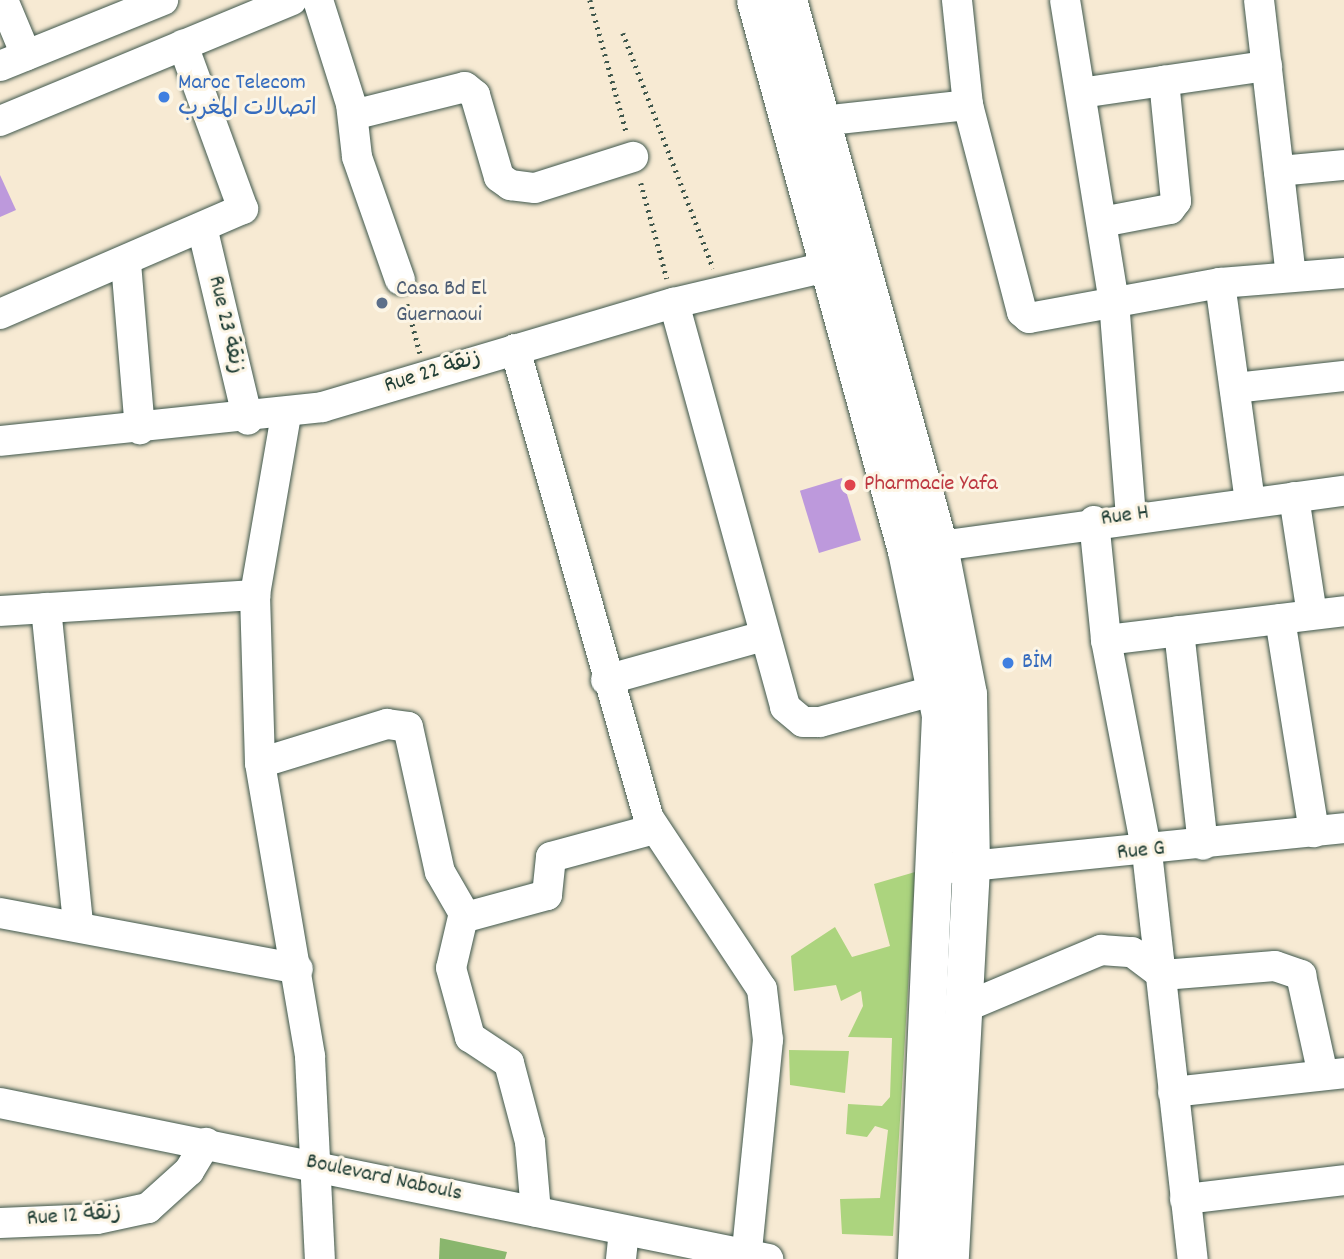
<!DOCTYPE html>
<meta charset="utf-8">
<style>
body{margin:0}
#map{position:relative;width:1344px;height:1259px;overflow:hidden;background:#f7ead3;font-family:Dekko,"Playpen Sans Arabic",sans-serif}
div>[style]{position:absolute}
.green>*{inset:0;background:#acd47e}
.forest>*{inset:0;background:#89b66d}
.building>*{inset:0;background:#bd99dc;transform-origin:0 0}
.path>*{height:4.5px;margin-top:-2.25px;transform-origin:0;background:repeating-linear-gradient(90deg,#3f574c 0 2px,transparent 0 7px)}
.roads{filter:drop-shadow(0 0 2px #3f574c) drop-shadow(0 0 2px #3f574c)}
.minor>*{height:30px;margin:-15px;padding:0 15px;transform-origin:15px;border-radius:15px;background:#fff}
.major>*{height:37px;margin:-18.5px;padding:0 18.5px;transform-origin:18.5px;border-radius:18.5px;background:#fff}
.dots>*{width:19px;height:19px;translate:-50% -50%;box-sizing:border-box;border:4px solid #fcf5e5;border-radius:50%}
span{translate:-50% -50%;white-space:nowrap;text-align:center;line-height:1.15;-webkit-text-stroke:6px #fcf5e5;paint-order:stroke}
.shop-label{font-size:23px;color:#366cbe}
.left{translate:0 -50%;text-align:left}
.service-label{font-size:23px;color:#4e5e75}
.street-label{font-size:23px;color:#1f3d34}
.health-label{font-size:23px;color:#be3a42}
</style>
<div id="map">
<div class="green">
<i style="clip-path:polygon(915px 872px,893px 1236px,842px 1234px,840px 1199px,880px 1198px,888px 1130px,875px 1126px,867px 1137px,846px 1134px,848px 1104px,882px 1106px,890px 1097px,892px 1038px,848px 1037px,863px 1006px,861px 991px,841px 1001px,836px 985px,794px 991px,791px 956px,835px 927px,852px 957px,890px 946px,874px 884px)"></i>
<i style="clip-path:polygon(789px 1050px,849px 1051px,845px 1093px,790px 1085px)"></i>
</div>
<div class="forest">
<i style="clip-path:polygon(440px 1238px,507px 1252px,505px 1259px,439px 1259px)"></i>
</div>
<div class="building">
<i style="clip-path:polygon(0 175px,16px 210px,0 217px)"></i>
<i style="left:842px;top:478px;width:65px;height:44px;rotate:73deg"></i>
</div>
<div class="path">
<i style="left:590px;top:0;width:139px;rotate:74.6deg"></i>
<i style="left:623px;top:33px;width:252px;rotate:69deg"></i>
<i style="left:641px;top:183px;width:99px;rotate:74.8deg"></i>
<i style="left:407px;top:304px;width:51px;rotate:75.1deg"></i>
</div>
<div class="roads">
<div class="minor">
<i style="left:3px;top:0;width:60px;rotate:67.3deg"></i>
<i style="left:318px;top:0;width:109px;rotate:72.4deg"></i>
<i style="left:351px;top:104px;width:53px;rotate:83.5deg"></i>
<i style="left:357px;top:157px;width:130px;rotate:70.7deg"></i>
<i style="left:1065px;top:0;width:305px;rotate:80.8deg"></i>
<i style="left:1114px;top:301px;width:216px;rotate:85.5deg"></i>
<i style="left:1259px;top:0;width:277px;rotate:83.4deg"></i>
<i style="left:0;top:66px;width:176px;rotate:-22deg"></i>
<i style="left:1081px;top:93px;width:188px;rotate:-8.3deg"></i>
<i style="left:968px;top:105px;width:214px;rotate:75.4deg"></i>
<i style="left:1022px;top:312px;width:9px;rotate:41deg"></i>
<i style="left:1029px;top:318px;width:194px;rotate:-10.4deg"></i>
<i style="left:1220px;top:283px;width:124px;rotate:-4.6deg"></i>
<i style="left:353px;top:115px;width:115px;rotate:-14deg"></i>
<i style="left:465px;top:87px;width:13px;rotate:39deg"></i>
<i style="left:475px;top:95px;width:85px;rotate:73.7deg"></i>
<i style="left:499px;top:177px;width:14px;rotate:36deg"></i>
<i style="left:510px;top:185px;width:25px;rotate:7deg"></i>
<i style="left:535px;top:188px;width:103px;rotate:-17.6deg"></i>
<i style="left:0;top:121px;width:316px;rotate:-22.5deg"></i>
<i style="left:821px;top:121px;width:148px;rotate:-6.2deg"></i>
<i style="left:968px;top:105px;width:106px;rotate:-96deg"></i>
<i style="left:1279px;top:171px;width:65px;rotate:-5.3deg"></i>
<i style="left:1102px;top:222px;width:69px;rotate:-10.8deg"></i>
<i style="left:1170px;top:209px;width:10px;rotate:-53deg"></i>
<i style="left:1176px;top:201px;width:121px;rotate:-95.7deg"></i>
<i style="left:203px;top:231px;width:194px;rotate:76.6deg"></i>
<i style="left:126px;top:263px;width:167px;rotate:85.2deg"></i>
<i style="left:1220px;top:283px;width:221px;rotate:82.2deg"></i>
<i style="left:674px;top:303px;width:419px;rotate:74.6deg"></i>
<i style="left:785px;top:707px;width:23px;rotate:40deg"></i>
<i style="left:803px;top:722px;width:17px"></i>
<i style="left:820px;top:722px;width:120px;rotate:-15.4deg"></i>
<i style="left:0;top:314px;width:265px;rotate:-23.4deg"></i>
<i style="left:243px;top:209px;width:175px;rotate:-110.1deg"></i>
<i style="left:515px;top:349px;width:487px;rotate:74.1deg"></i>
<i style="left:648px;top:817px;width:206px;rotate:56.5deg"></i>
<i style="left:762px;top:989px;width:51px;rotate:83.3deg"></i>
<i style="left:768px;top:1040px;width:220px;rotate:95.7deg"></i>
<i style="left:1235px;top:388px;width:110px;rotate:-6.3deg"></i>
<i style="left:286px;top:415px;width:183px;rotate:99.8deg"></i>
<i style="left:255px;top:595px;width:168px;rotate:88.3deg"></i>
<i style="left:260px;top:763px;width:298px;rotate:80.3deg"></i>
<i style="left:310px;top:1057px;width:202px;rotate:87.2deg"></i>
<i style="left:0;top:441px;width:324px;rotate:-6deg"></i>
<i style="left:322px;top:407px;width:367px;rotate:-16.5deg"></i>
<i style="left:674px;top:303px;width:178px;rotate:-13.3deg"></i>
<i style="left:1294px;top:497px;width:118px;rotate:81.3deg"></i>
<i style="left:1094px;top:521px;width:120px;rotate:84.2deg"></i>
<i style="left:1106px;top:640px;width:216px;rotate:79.1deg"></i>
<i style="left:1147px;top:852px;width:410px;rotate:83.6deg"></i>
<i style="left:918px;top:549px;width:430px;rotate:-7.8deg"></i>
<i style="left:46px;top:608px;width:318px;rotate:84.2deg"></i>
<i style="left:0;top:611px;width:256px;rotate:-3.6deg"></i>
<i style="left:1280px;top:619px;width:216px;rotate:80.9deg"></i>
<i style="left:1179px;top:631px;width:215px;rotate:83.6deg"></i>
<i style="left:1106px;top:640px;width:240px;rotate:-6.9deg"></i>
<i style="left:606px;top:680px;width:164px;rotate:-15.6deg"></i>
<i style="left:260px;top:763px;width:133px;rotate:-17.1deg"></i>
<i style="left:387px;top:724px;width:21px;rotate:8deg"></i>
<i style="left:408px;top:727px;width:148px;rotate:77.6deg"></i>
<i style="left:440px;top:872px;width:52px;rotate:60deg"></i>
<i style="left:466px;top:917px;width:84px;rotate:-15.2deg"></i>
<i style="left:547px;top:895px;width:38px;rotate:-84deg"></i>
<i style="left:551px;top:857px;width:107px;rotate:-15.2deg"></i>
<i style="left:951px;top:868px;width:395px;rotate:-5.8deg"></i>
<i style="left:0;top:913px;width:303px;rotate:10.6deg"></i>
<i style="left:463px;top:917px;width:52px;rotate:103.2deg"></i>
<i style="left:451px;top:968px;width:72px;rotate:74.6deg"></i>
<i style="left:470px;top:1037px;width:47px;rotate:33.7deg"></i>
<i style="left:509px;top:1063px;width:82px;rotate:75.1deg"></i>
<i style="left:530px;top:1142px;width:70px;rotate:85.1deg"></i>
<i style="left:963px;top:1008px;width:150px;rotate:-22.8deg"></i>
<i style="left:1101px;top:950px;width:31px;rotate:4deg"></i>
<i style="left:1132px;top:952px;width:39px;rotate:37deg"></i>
<i style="left:1163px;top:975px;width:112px;rotate:-4.6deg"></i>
<i style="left:1275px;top:966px;width:28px;rotate:19deg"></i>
<i style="left:1301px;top:975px;width:102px;rotate:77.6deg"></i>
<i style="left:1173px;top:1092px;width:172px;rotate:-6.3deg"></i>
<i style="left:0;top:1103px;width:784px;rotate:11.48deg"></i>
<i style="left:1185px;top:1199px;width:160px;rotate:-6.8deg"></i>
<i style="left:0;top:1223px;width:97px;rotate:-2.4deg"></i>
<i style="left:97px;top:1219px;width:52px;rotate:-12.2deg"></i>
<i style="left:148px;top:1208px;width:55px;rotate:-42.1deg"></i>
<i style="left:189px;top:1171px;width:33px;rotate:-59deg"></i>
<i style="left:621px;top:1259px;width:28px;rotate:-84deg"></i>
</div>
<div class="major">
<i style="left:755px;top:0;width:571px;rotate:74.67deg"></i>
<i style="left:906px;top:551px;width:167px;rotate:78.3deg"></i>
<i style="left:940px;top:715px;width:545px;rotate:92.53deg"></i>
<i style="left:788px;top:0;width:566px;rotate:74.54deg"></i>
<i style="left:939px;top:546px;width:151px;rotate:78.9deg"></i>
<i style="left:968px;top:694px;width:173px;rotate:89deg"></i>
<i style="left:971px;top:867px;width:393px;rotate:93.1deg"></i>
</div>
</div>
<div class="dots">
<i style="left:164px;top:97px;background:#3f7fe0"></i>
<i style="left:382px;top:303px;background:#5c6f8a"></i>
<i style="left:850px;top:485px;background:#e0444e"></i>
<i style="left:1008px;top:663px;background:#3f7fe0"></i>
</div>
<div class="shop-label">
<span class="left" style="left:178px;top:97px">Maroc Telecom<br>اتصالات المغرب</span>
<span class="left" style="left:1022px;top:663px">BİM</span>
</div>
<div class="service-label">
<span class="left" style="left:396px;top:303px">Casa Bd El<br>Guernaoui</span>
</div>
<div class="street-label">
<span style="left:225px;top:325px;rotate:77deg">Rue 23 زنقة</span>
<span style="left:433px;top:373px;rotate:-17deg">Rue 22 زنقة</span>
<span style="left:1125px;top:517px;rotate:-8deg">Rue H</span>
<span style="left:1141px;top:852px;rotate:-6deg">Rue G</span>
<span style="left:384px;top:1179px;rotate:12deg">Boulevard Nabouls</span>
<span style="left:74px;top:1217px;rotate:-4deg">Rue 12 زنقة</span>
</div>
<div class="health-label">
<span class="left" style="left:864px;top:485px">Pharmacie Yafa</span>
</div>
</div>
